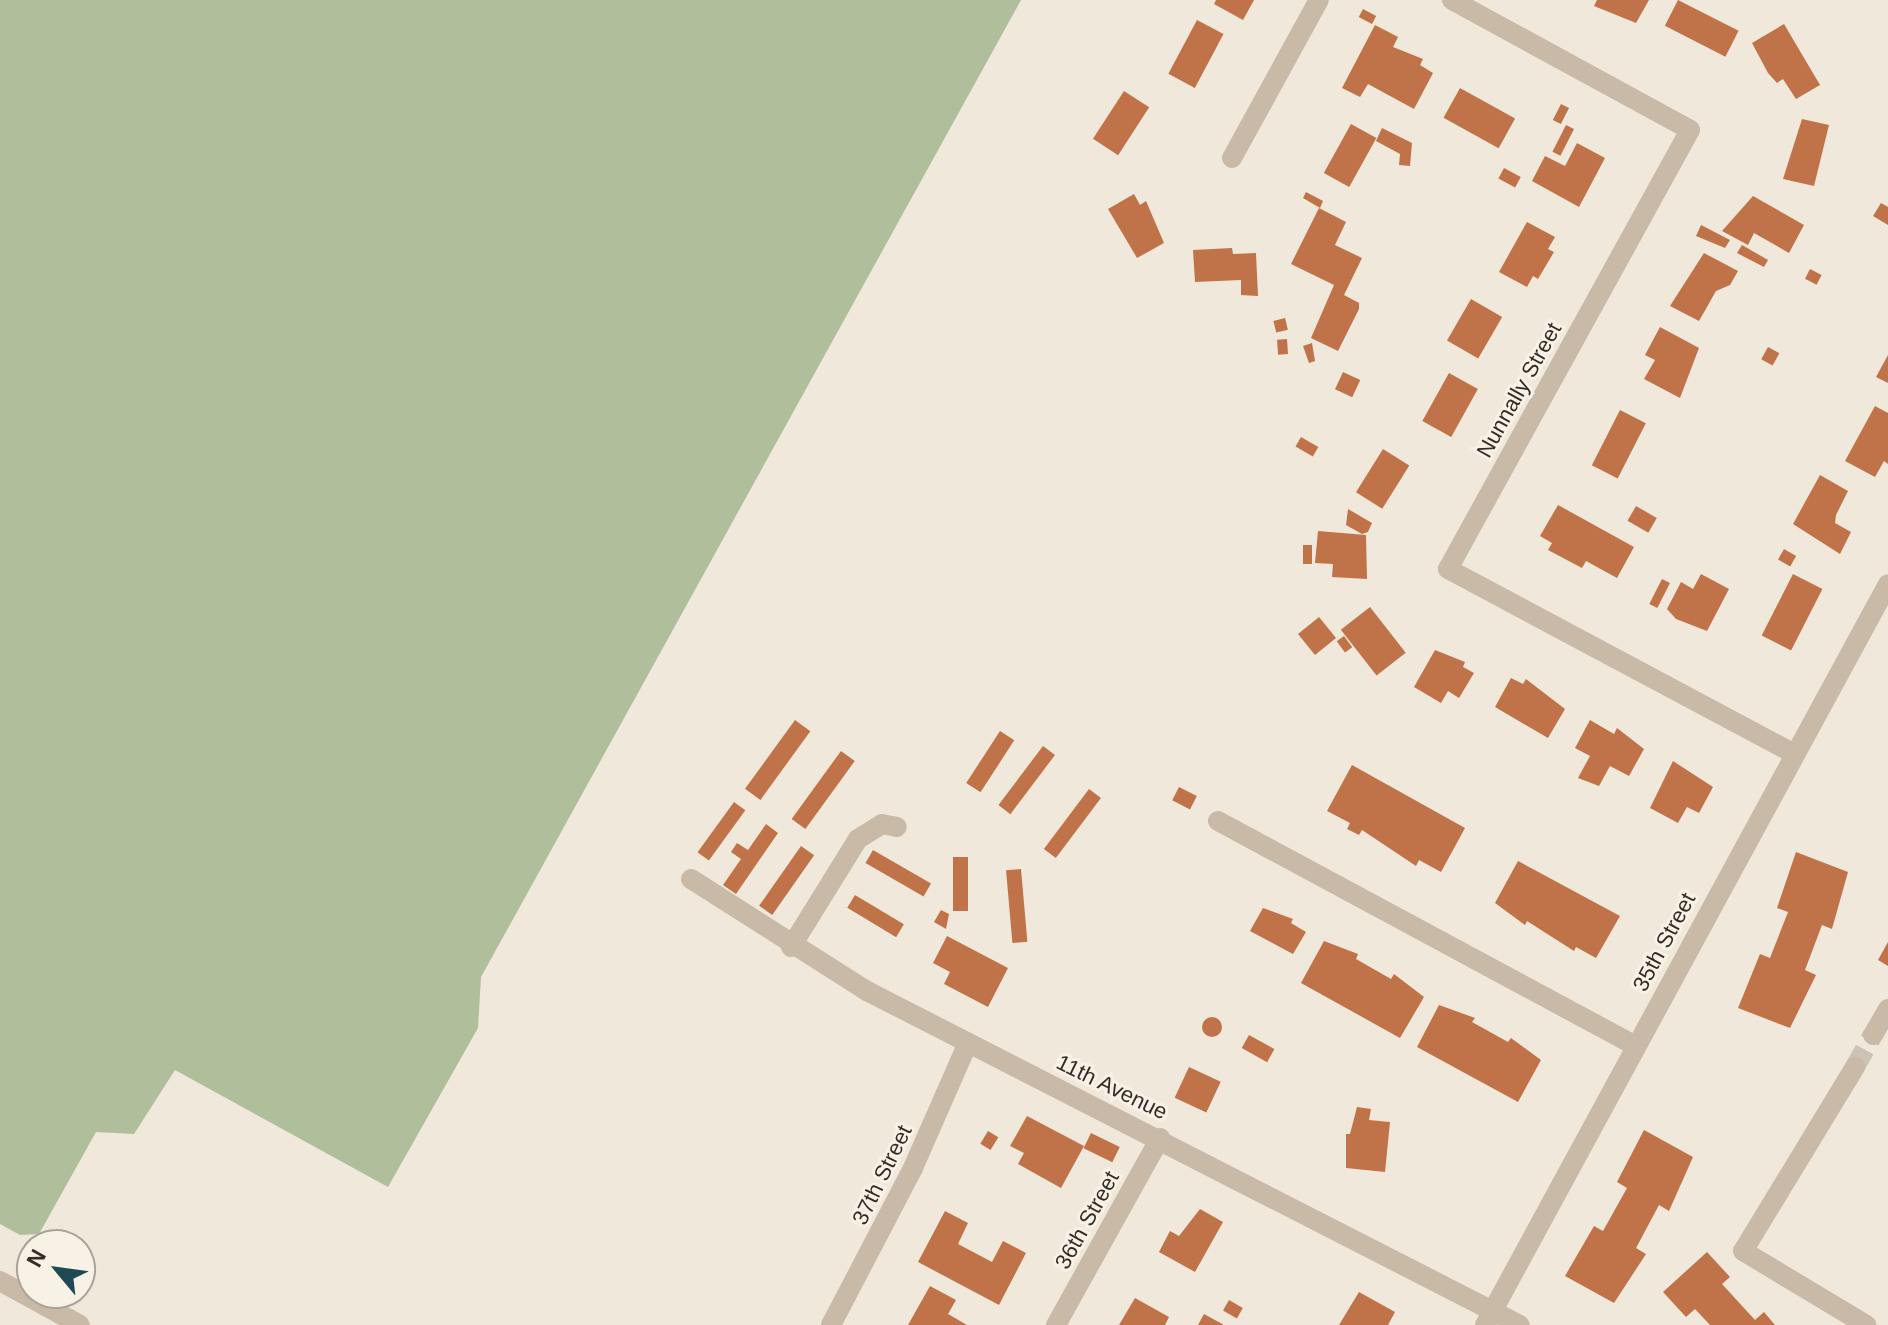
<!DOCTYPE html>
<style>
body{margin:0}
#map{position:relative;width:1888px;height:1325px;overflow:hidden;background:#f0e8da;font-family:Arial,sans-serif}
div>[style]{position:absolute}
.green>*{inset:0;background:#afbe9b}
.building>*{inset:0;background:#c07348;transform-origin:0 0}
.round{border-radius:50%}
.minor-tunnel>*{height:20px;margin-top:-10px;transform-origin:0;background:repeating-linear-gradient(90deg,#cac3b6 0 20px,transparent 0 30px)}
.minor>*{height:20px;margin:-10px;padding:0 10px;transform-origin:10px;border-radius:10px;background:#c8baa7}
span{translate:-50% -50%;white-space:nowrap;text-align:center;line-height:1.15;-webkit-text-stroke:6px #f8f2e6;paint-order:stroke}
.street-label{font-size:22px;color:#342d27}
.north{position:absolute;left:16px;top:1229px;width:80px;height:80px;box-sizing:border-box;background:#f8f2e6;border:2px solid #aaa39a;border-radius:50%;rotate:299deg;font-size:22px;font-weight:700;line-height:32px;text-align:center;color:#342d27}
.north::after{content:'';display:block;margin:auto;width:28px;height:36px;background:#1f4a54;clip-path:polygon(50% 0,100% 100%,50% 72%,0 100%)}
</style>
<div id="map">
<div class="green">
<i style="clip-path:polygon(0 0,1021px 0,481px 977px,478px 1028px,388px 1187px,175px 1070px,134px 1134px,96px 1132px,39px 1234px,20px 1235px,0 1224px)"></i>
</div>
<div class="building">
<i style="clip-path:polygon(1216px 0,1254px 0,1243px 20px,1214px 4px)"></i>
<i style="clip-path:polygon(1597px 0,1649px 0,1636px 23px,1594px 6px)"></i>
<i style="left:1678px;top:0;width:68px;height:29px;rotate:27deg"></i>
<i style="left:1363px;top:9px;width:15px;height:9px;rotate:28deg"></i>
<i style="left:1197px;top:20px;width:30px;height:61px;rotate:28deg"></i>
<i style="clip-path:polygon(1784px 24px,1820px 85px,1796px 99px,1783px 79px,1777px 83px,1768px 73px,1752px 43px)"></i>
<i style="clip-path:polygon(1375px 25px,1398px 37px,1393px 47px,1423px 59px,1420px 65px,1433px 73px,1414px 109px,1368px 84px,1360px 97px,1342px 88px)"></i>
<i style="left:1460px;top:88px;width:63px;height:34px;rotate:29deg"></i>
<i style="left:1124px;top:91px;width:30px;height:57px;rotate:33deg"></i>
<i style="left:1561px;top:104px;width:9px;height:18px;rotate:27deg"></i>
<i style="clip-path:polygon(1802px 119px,1829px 125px,1814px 186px,1783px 179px)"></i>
<i style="left:1351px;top:124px;width:29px;height:56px;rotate:29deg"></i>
<i style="left:1566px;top:125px;width:9px;height:30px;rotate:27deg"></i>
<i style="clip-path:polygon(1382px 128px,1412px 143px,1410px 166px,1399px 165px,1400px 154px,1376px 141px)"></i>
<i style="clip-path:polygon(1577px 143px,1605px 158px,1579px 207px,1532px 181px,1545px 156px,1565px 166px)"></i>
<i style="left:1504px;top:168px;width:19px;height:12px;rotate:28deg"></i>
<i style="clip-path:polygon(1306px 192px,1323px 201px,1320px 208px,1303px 198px)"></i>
<i style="clip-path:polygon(1134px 194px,1140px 205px,1146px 201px,1164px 243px,1137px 258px,1108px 209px)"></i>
<i style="clip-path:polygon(1753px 196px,1804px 225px,1789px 253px,1754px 233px,1748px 245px,1722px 231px)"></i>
<i style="clip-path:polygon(1881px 203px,1888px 207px,1888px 225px,1873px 216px)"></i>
<i style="clip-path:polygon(1319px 208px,1346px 222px,1335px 245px,1362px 258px,1344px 295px,1359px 303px,1359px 309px,1338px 351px,1311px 338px,1334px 285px,1291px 264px)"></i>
<i style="clip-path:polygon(1527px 222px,1555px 237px,1548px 249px,1554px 252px,1538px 279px,1533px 276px,1527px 287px,1499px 272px)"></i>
<i style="clip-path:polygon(1701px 225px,1730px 240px,1725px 248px,1696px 236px)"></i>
<i style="clip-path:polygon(1742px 245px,1768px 260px,1764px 267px,1737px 253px)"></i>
<i style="clip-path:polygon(1232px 248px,1233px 254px,1256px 253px,1258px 296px,1241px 295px,1241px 280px,1195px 282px,1193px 250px)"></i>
<i style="clip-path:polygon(1704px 253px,1738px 271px,1730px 285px,1716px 291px,1699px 321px,1670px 306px)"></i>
<i style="left:1810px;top:269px;width:13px;height:11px;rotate:27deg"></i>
<i style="left:1471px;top:299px;width:36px;height:48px;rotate:30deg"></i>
<i style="left:1285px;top:318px;width:12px;height:12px;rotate:76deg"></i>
<i style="clip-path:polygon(1660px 327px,1699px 348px,1680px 398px,1644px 379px,1655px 360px,1645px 355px)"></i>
<i style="left:1287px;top:339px;width:15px;height:10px;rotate:86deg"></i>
<i style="clip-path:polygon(1312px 343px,1315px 361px,1309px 363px,1303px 346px)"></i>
<i style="left:1768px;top:347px;width:13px;height:14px;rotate:29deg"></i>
<i style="clip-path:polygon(1888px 355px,1888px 383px,1876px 377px)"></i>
<i style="left:1343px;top:372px;width:19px;height:19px;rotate:25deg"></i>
<i style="left:1449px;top:373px;width:33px;height:55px;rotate:29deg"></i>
<i style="clip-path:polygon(1875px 406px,1888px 413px,1888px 464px,1884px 461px,1875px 477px,1845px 461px)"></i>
<i style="left:1620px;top:410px;width:29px;height:62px;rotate:27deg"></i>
<i style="left:1301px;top:437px;width:20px;height:11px;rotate:30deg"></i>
<i style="left:1383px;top:449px;width:31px;height:51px;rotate:32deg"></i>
<i style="clip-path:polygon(1820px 475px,1848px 491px,1836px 515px,1835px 523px,1851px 532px,1840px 554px,1793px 524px)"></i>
<i style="clip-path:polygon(1558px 505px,1634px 547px,1617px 578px,1586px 561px,1582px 568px,1548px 550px,1552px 543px,1540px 536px)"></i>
<i style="left:1636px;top:506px;width:24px;height:17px;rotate:30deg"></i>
<i style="clip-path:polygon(1348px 509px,1372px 523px,1368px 532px,1362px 534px,1346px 525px)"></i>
<i style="clip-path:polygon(1318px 531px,1366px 535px,1367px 579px,1332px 577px,1333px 564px,1315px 563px)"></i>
<i style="left:1303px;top:545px;width:9px;height:19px"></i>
<i style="left:1784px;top:549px;width:14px;height:12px;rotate:30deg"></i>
<i style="clip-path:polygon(1701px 574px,1729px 589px,1707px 631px,1676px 619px,1667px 609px,1681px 582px,1693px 589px)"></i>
<i style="left:1793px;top:574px;width:33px;height:69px;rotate:27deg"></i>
<i style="left:1662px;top:579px;width:9px;height:28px;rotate:27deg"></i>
<i style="left:1370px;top:607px;width:58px;height:37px;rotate:52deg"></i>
<i style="left:1319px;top:617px;width:27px;height:27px;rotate:51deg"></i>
<i style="left:1344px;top:636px;width:14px;height:9px;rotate:54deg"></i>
<i style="clip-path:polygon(1435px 650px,1465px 662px,1463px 667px,1474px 673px,1459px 698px,1448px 691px,1441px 703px,1414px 687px)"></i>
<i style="clip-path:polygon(1511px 678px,1523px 684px,1526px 679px,1565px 709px,1548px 738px,1495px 707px)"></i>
<i style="left:795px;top:720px;width:19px;height:85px;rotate:36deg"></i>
<i style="clip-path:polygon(1590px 720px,1614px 734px,1617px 728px,1644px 749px,1629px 776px,1610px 766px,1599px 786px,1578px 778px,1590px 756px,1575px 748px)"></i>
<i style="left:1000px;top:731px;width:17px;height:62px;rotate:33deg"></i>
<i style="left:1043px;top:746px;width:15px;height:74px;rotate:37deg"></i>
<i style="left:841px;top:751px;width:17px;height:84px;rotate:36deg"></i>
<i style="clip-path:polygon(1673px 761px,1713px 787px,1699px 813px,1687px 807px,1678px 823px,1650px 808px)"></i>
<i style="clip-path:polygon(1352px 765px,1465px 828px,1441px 872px,1419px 860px,1416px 866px,1362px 830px,1359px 835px,1347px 829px,1350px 823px,1327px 811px)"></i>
<i style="left:1179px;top:787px;width:20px;height:15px;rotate:27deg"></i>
<i style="left:1089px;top:789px;width:15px;height:75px;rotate:37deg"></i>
<i style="left:734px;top:802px;width:14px;height:62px;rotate:36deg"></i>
<i style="clip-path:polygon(766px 824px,778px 833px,736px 894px,723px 885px,741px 859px,731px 852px,737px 843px,748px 850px)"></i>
<i style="left:801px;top:846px;width:16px;height:73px;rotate:35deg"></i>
<i style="left:873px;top:850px;width:67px;height:15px;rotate:30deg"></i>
<i style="clip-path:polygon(1796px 852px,1848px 872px,1832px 929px,1822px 925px,1805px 970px,1816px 975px,1790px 1028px,1738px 1008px,1760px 954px,1770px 958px,1788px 912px,1777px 908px)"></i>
<i style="left:953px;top:857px;width:15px;height:54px"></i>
<i style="clip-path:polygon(1518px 861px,1620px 916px,1596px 958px,1576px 947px,1574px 951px,1527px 921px,1525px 925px,1495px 903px)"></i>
<i style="left:1021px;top:869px;width:73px;height:15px;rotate:85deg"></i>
<i style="left:855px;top:895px;width:57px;height:15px;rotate:31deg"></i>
<i style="clip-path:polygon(1263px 908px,1293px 919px,1291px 923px,1306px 932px,1293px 954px,1250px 931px)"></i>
<i style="clip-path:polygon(941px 910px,949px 914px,946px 929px,934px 922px)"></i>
<i style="clip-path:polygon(947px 936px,1008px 968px,988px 1007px,944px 984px,950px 972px,933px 963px)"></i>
<i style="clip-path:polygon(1324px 941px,1358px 954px,1356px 959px,1391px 979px,1394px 974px,1424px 997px,1400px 1038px,1301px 983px)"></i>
<i style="clip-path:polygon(1888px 942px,1888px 966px,1878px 960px)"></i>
<i style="clip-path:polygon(1439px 1005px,1475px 1018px,1472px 1022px,1508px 1042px,1511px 1038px,1541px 1060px,1518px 1102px,1417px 1047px)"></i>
<i class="round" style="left:1202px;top:1017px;width:20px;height:20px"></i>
<i style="left:1249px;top:1035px;width:29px;height:15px;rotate:29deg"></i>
<i style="left:1189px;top:1067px;width:35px;height:34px;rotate:25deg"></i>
<i style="clip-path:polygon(1357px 1107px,1371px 1109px,1369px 1120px,1390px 1122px,1385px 1172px,1346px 1168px,1346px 1134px,1350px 1134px)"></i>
<i style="clip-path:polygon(1027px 1116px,1084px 1146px,1061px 1188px,1018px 1164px,1024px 1153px,1010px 1146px)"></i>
<i style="clip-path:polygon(1644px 1130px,1693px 1157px,1669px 1211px,1659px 1205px,1636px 1248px,1646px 1254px,1614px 1303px,1565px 1276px,1594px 1226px,1603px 1231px,1627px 1188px,1617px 1182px)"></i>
<i style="left:988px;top:1131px;width:12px;height:15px;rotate:31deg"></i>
<i style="left:1091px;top:1133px;width:32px;height:17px;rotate:26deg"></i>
<i style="clip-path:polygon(1200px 1209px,1223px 1222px,1195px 1272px,1159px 1252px,1170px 1231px,1179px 1236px)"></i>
<i style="clip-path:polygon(945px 1211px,968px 1223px,958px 1244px,992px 1262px,1003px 1241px,1026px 1253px,999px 1305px,918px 1262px)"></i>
<i style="clip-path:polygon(1707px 1252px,1730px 1277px,1722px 1284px,1755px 1320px,1764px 1312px,1775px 1325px,1710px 1325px,1695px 1309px,1686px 1317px,1663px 1292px)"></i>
<i style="clip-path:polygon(930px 1286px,956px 1300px,948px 1314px,967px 1325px,908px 1325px)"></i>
<i style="clip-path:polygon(1359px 1292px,1395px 1312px,1388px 1325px,1339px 1325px)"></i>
<i style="clip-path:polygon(1135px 1298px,1169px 1317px,1165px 1325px,1119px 1325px)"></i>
<i style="left:1229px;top:1300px;width:16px;height:12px;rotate:30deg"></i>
<i style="clip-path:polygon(1204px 1314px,1224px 1325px,1198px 1325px)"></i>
</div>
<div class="minor-tunnel">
<i style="left:1855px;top:1067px;width:37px;rotate:-61deg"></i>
</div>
<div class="minor">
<i style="left:1452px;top:0;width:271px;rotate:28.6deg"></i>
<i style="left:1690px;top:130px;width:501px;rotate:118.87deg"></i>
<i style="left:1448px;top:569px;width:391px;rotate:28.1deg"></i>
<i style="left:1232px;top:158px;width:180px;rotate:-61.2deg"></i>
<i style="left:1218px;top:821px;width:474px;rotate:28.3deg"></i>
<i style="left:691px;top:879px;width:209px;rotate:32.5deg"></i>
<i style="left:867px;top:991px;width:733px;rotate:27.09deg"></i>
<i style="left:791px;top:947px;width:127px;rotate:-58.2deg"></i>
<i style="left:858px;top:839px;width:28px;rotate:-32deg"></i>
<i style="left:882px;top:824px;width:15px;rotate:11deg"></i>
<i style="left:1873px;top:1035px;width:30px;rotate:-60deg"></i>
<i style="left:1855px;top:1067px;width:215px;rotate:121.3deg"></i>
<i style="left:1743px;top:1251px;width:144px;rotate:31deg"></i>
<i style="left:0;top:1281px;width:91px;rotate:28.8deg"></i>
<i style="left:831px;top:1325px;width:177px;rotate:-62.4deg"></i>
<i style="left:913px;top:1168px;width:137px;rotate:-66.3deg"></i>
<i style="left:1056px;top:1325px;width:214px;rotate:-60.9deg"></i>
<i style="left:1485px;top:1325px;width:843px;rotate:-61.46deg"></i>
</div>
<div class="street-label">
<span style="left:1519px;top:390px;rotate:-61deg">Nunnally Street</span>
<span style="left:1664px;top:942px;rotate:-62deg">35th Street</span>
<span style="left:1112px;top:1087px;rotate:26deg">11th Avenue</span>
<span style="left:882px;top:1175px;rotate:-64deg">37th Street</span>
<span style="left:1087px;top:1220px;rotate:-61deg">36th Street</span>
</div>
<div class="north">N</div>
</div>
